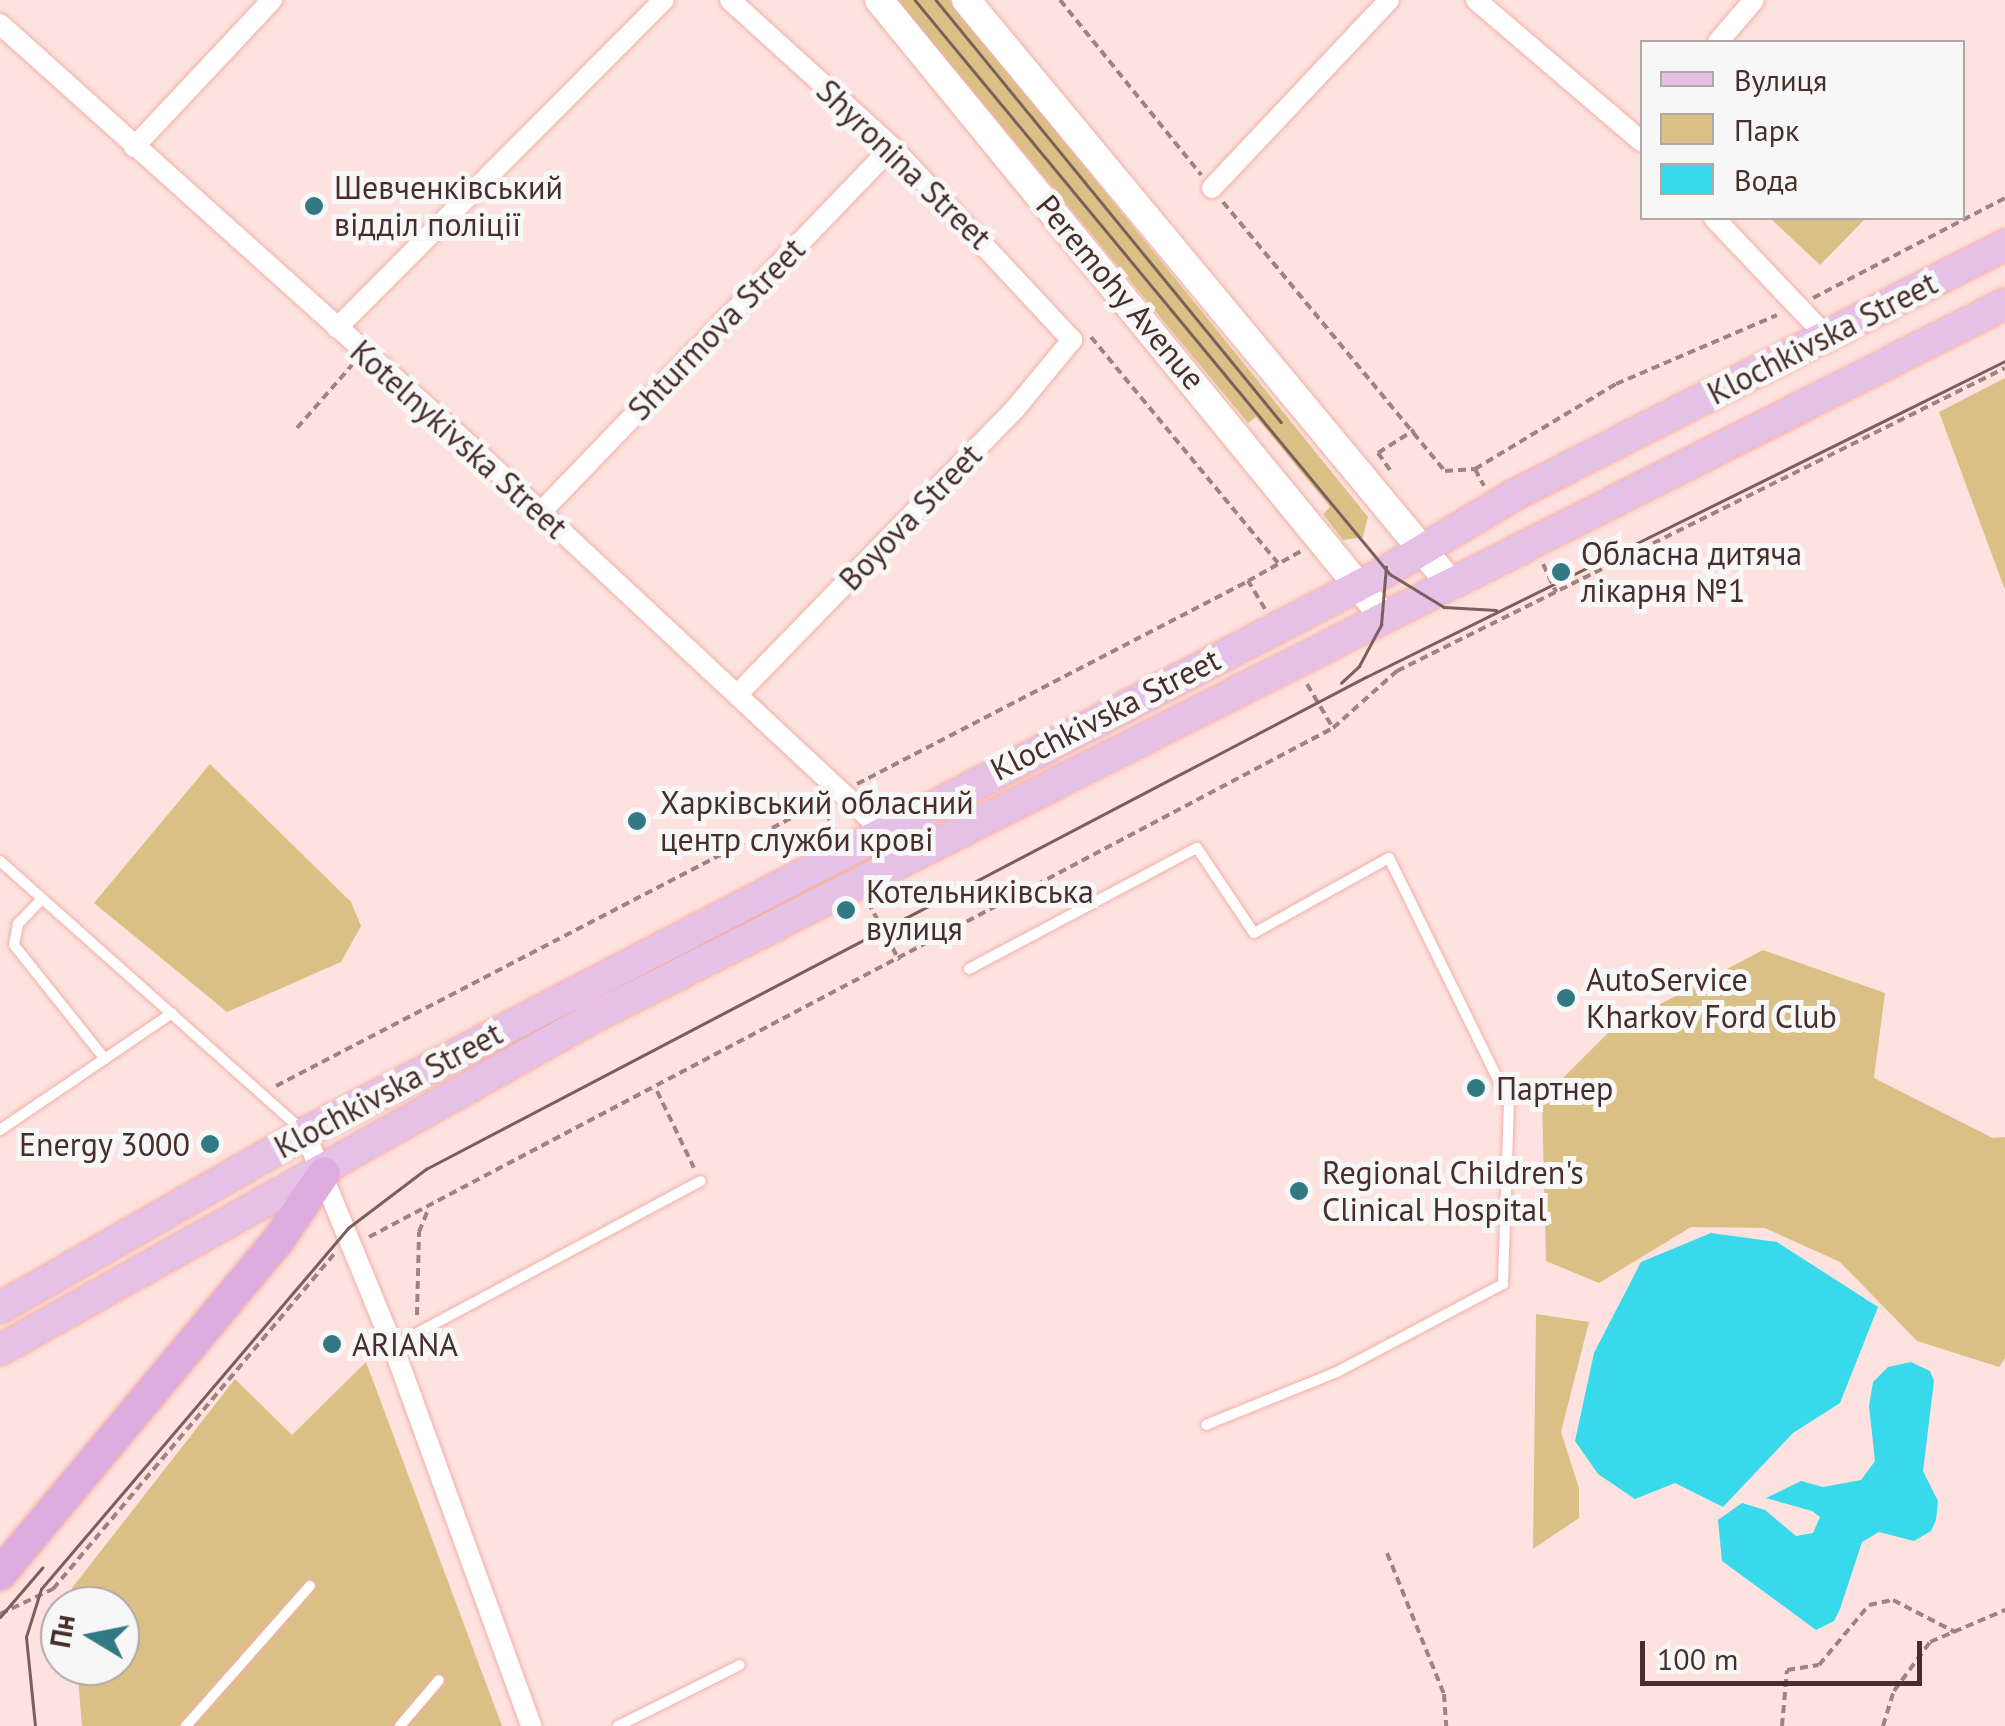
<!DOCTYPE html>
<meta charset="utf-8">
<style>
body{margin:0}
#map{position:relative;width:2005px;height:1726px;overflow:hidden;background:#fee2df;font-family:"PT Sans",sans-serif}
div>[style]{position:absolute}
.green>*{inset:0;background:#dbc085}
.water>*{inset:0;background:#38d9ea}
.path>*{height:4px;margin-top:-2px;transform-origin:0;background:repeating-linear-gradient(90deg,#9e8380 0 8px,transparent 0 13px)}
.roads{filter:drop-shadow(0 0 2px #f1afa9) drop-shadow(0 0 2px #f1afa9)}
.service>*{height:10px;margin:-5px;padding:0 5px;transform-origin:5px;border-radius:5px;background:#fff}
.minor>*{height:20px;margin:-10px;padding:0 10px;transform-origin:10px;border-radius:10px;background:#fff}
.secondary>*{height:28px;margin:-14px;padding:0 14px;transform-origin:14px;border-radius:14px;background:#fff}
.primary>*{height:30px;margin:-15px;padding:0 15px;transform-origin:15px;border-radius:15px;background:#e6c1e7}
.trunk>*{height:32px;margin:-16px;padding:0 16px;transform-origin:16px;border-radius:16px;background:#deacdf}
.tram>*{height:2.5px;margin:-1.25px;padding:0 1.25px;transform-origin:1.25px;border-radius:1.25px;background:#7a5f5c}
.dots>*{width:28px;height:28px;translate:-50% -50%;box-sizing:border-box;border:5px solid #f7f7f7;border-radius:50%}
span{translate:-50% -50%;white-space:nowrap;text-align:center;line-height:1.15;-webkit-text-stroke:10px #f7f7f7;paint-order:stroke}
.street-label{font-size:32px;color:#482e2b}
.poi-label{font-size:32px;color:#482e2b}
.left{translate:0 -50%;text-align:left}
.right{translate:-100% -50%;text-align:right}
.legend{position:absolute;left:1640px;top:40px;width:325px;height:180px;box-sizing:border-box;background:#f7f7f7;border:2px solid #b1a7a5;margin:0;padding:12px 18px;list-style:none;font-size:30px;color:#482e2b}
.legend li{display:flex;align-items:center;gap:20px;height:50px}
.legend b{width:50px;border:2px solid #b1a7a5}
.north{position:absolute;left:40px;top:1586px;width:100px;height:100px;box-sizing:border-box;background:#f7f7f7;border:2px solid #b1a7a5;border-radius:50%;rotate:280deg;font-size:28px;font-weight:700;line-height:40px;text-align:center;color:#482e2b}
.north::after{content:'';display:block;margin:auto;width:35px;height:45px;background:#327a83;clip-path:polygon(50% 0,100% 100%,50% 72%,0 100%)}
.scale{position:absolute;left:1640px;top:1641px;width:282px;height:45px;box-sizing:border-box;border:5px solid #482e2b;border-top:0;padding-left:12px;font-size:30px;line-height:35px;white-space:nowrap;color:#482e2b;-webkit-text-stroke:8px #f7f7f7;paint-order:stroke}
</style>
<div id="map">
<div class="green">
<i style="clip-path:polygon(897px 0,950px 0,1368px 517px,1363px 537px,1343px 540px,1323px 514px,1330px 507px,1256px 417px,1248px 423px)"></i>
<i style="clip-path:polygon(1770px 218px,1866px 218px,1820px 265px)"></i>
<i style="clip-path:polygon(2005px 378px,2005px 590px,1939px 412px)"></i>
<i style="clip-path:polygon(210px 764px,351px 902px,361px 926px,341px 962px,227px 1012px,94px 903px)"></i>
<i style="clip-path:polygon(1763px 950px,1885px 993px,1874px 1078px,1993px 1138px,2005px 1137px,2005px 1358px,1999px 1367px,1917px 1341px,1840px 1262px,1765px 1228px,1691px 1227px,1599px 1283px,1546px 1261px,1542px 1099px,1611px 1030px)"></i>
<i style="clip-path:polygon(1536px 1314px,1589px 1322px,1561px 1432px,1579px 1488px,1579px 1518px,1533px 1549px)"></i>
<i style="clip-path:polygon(366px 1362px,502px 1726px,82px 1726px,77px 1666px,120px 1666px,120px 1606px,73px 1606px,72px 1588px,235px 1379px,292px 1435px)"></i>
</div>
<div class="water">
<i style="clip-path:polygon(1711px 1233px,1777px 1242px,1878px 1307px,1840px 1403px,1793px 1433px,1723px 1507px,1675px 1483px,1635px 1499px,1598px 1474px,1575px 1441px,1594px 1353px,1641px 1262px)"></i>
<i style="clip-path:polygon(1911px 1362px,1930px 1371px,1934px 1381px,1923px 1471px,1938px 1501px,1936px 1520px,1931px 1531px,1914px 1541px,1879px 1532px,1862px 1542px,1840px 1609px,1834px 1621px,1816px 1630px,1722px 1561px,1718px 1520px,1742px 1503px,1765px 1510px,1796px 1536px,1813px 1533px,1820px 1517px,1812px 1511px,1766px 1498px,1801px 1481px,1823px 1487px,1861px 1480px,1875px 1461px,1869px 1406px,1873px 1382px,1888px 1367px)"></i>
</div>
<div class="path">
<i style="left:1060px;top:0;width:225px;rotate:51.1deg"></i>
<i style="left:1223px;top:202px;width:349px;rotate:50.5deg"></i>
<i style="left:1445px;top:471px;width:30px;rotate:-4deg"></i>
<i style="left:1475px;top:469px;width:19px;rotate:62deg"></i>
<i style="left:1813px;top:298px;width:216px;rotate:-27.5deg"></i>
<i style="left:1091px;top:337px;width:293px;rotate:50.4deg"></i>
<i style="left:297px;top:428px;width:84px;rotate:-48.9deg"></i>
<i style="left:1475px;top:469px;width:165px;rotate:-31.1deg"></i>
<i style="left:1616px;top:384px;width:175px;rotate:-23.2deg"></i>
<i style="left:1390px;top:470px;width:21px;rotate:-125deg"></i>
<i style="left:1378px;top:453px;width:43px;rotate:-32.6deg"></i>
<i style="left:1543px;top:564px;width:31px;rotate:65deg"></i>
<i style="left:1265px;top:609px;width:33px;rotate:-121deg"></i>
<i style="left:1248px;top:581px;width:63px;rotate:-29.4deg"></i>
<i style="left:1307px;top:684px;width:51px;rotate:59.4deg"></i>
<i style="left:857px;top:784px;width:441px;rotate:-27.4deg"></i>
<i style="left:822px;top:804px;width:30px;rotate:64deg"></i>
<i style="left:868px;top:902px;width:66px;rotate:61.9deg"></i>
<i style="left:276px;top:1086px;width:615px;rotate:-27.48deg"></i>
<i style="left:657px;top:1091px;width:85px;rotate:64.3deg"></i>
<i style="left:369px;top:1237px;width:1090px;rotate:-27.83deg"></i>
<i style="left:1333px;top:728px;width:86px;rotate:-41.7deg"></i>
<i style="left:1397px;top:671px;width:679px;rotate:-26.49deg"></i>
<i style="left:417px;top:1315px;width:83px;rotate:-88.6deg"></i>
<i style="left:419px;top:1232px;width:22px;rotate:-68deg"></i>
<i style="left:1387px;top:1553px;width:152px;rotate:68deg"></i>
<i style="left:1444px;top:1694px;width:32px;rotate:86deg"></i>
<i style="left:0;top:1614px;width:59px;rotate:-25.3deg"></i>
<i style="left:53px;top:1589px;width:437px;rotate:-50deg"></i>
<i style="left:1782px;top:1726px;width:56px;rotate:-84.9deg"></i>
<i style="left:1787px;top:1670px;width:32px;rotate:-9deg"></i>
<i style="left:1819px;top:1665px;width:78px;rotate:-50.2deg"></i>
<i style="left:1869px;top:1605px;width:25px;rotate:-12deg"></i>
<i style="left:1893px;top:1600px;width:70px;rotate:27.3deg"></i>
<i style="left:1883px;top:1726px;width:37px;rotate:-73deg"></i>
<i style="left:1894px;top:1691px;width:61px;rotate:-53.7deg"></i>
<i style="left:1930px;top:1642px;width:82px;rotate:-23.1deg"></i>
</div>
<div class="roads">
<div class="service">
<i style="left:0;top:861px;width:404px;rotate:41.7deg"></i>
<i style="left:42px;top:899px;width:35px;rotate:134deg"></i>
<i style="left:18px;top:924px;width:21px;rotate:101deg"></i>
<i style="left:14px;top:945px;width:146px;rotate:51.4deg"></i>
<i style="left:969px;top:969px;width:258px;rotate:-28deg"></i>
<i style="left:1197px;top:848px;width:102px;rotate:56.2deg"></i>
<i style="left:1254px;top:933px;width:154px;rotate:-29.1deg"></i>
<i style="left:1389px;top:858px;width:272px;rotate:63.8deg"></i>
<i style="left:1509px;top:1102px;width:182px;rotate:91.9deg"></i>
<i style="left:1503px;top:1284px;width:188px;rotate:152.1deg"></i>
<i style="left:1337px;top:1372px;width:141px;rotate:158deg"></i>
<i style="left:0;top:1130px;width:208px;rotate:-34.2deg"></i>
<i style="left:393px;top:1346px;width:349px;rotate:-28.2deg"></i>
<i style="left:186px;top:1726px;width:187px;rotate:-48.5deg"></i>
<i style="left:400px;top:1726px;width:60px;rotate:-49.7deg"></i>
<i style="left:618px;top:1726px;width:136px;rotate:-26.6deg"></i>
</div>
<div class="minor">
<i style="left:730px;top:0;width:219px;rotate:42.2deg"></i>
<i style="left:892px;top:147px;width:264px;rotate:47deg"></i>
<i style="left:1072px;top:340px;width:89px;rotate:129.6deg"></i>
<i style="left:1015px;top:409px;width:396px;rotate:134.2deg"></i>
<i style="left:1476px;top:0;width:218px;rotate:40.5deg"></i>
<i style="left:0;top:24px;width:630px;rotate:41.91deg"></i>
<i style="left:469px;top:445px;width:608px;rotate:43deg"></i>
<i style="left:1718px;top:42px;width:55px;rotate:-49.4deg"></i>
<i style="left:134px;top:147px;width:202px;rotate:-46.8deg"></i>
<i style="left:1212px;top:188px;width:258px;rotate:-46.7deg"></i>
<i style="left:1714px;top:218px;width:161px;rotate:46.5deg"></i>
<i style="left:337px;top:328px;width:463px;rotate:-45.1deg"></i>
<i style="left:541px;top:512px;width:506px;rotate:-46.12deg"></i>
<i style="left:305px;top:1133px;width:230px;rotate:67.6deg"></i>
<i style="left:393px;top:1346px;width:404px;rotate:70deg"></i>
</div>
<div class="secondary">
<i style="left:879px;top:0;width:796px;rotate:50.71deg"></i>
<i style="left:966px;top:0;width:758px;rotate:50.3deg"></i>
</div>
<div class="primary">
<i style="left:0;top:1308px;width:352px;rotate:-29.8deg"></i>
<i style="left:305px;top:1133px;width:1219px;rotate:-27.45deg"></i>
<i style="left:1387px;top:571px;width:148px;rotate:-30.9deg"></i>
<i style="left:1514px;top:495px;width:551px;rotate:-26.98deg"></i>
<i style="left:0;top:1350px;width:677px;rotate:-29.29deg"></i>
<i style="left:590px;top:1019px;width:1585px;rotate:-26.81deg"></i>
</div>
<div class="trunk">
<i style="left:0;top:1574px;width:432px;rotate:-50.2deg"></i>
<i style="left:277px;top:1242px;width:83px;rotate:-55.7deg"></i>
</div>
</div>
<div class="tram">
<i style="left:915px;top:0;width:745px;rotate:50.39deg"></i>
<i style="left:1390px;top:574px;width:63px;rotate:31.4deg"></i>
<i style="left:1444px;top:607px;width:52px;rotate:3.3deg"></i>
<i style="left:936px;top:0;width:545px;rotate:50.73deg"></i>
<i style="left:1341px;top:683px;width:25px;rotate:-43deg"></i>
<i style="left:1359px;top:666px;width:47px;rotate:-61.8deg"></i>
<i style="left:1381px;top:625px;width:58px;rotate:-85.1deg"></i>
<i style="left:0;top:1617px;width:65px;rotate:-49.4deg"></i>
<i style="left:35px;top:1726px;width:89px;rotate:-95.8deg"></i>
<i style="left:26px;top:1637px;width:50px;rotate:-72.6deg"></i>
<i style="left:41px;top:1589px;width:474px;rotate:-49.6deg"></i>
<i style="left:348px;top:1228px;width:98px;rotate:-37.1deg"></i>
<i style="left:426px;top:1169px;width:1061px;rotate:-27.63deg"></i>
<i style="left:1366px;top:677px;width:713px;rotate:-26.31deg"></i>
</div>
<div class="dots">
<i style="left:314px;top:206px;background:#327a83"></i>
<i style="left:1561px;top:572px;background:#327a83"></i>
<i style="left:637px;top:821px;background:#327a83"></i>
<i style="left:846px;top:910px;background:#327a83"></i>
<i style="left:1566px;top:998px;background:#327a83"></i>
<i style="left:1476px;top:1088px;background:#327a83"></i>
<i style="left:210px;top:1144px;background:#327a83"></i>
<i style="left:1299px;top:1191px;background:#327a83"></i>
<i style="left:332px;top:1344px;background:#327a83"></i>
</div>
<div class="street-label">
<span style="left:904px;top:164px;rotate:44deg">Shyronina Street</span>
<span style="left:1121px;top:292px;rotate:50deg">Peremohy Avenue</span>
<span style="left:716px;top:329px;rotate:-46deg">Shturmova Street</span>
<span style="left:1822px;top:338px;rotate:-27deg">Klochkivska Street</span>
<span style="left:459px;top:439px;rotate:42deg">Kotelnykivska Street</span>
<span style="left:910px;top:517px;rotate:-46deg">Boyova Street</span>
<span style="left:1105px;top:714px;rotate:-27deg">Klochkivska Street</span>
<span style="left:388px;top:1090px;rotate:-28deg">Klochkivska Street</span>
</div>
<div class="poi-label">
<span class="left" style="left:334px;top:206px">Шевченківський<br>відділ поліції</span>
<span class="left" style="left:1581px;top:572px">Обласна дитяча<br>лікарня №1</span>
<span class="left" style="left:660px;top:821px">Харківський обласний<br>центр служби крові</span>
<span class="left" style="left:866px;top:910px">Котельниківська<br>вулиця</span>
<span class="left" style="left:1586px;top:998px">AutoService<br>Kharkov Ford Club</span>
<span class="left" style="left:1496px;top:1088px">Партнер</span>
<span class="right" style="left:190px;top:1144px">Energy 3000</span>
<span class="left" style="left:1322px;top:1191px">Regional Children's<br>Clinical Hospital</span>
<span class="left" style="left:352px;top:1344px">ARIANA</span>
</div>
<ul class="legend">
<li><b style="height:12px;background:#e6c1e7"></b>Вулиця</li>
<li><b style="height:28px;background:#dbc085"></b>Парк</li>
<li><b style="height:28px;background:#38d9ea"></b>Вода</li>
</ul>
<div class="north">Пн</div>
<div class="scale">100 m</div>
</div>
